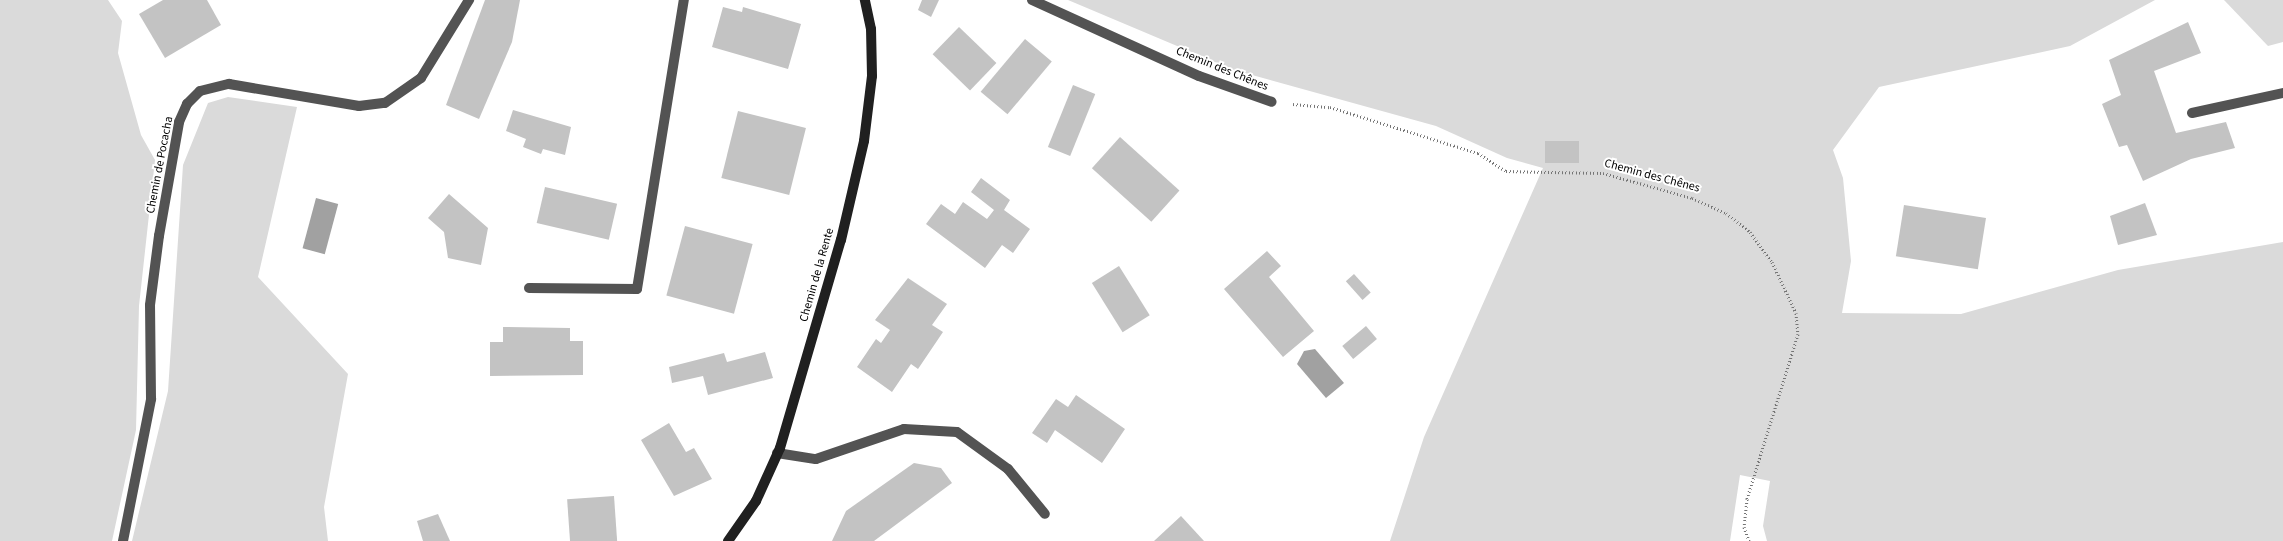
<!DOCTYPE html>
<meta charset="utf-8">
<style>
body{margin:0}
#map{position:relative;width:2283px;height:541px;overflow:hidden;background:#fff;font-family:"Source Sans 3",sans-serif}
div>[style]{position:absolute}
.green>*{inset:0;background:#dadada}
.water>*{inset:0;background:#a1a1a1;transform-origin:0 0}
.building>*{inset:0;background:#c3c3c3;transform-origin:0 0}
.path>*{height:3px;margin-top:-1.5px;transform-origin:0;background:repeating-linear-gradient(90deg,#757575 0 1px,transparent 0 3.5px)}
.lane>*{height:10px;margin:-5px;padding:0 5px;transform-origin:5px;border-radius:5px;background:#535353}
.street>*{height:10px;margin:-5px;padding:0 5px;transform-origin:5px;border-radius:5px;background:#535353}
.secondary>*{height:10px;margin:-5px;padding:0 5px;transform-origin:5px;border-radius:5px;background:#202020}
span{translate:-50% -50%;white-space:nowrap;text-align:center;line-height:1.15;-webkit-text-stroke:4px #fff;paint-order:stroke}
.street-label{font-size:12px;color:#000}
</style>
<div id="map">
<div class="green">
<i style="clip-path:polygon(0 0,108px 0,122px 21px,118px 53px,141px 135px,155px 160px,139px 306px,136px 430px,112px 541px,0 541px)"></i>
<i style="clip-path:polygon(1068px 0,2155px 0,2070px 46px,1879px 87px,1833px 150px,1843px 178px,1851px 261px,1842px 313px,1961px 314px,2118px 270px,2283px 242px,2283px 541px,1767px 541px,1763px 526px,1770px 481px,1740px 475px,1730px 541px,1390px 541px,1424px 437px,1543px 168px,1507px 158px,1436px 126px,1234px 70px)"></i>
<i style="clip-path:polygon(2224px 0,2283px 0,2283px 42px,2268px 46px)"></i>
<i style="clip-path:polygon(228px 97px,297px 107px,258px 277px,348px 374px,324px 507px,328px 541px,132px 541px,168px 391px,183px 165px,208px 103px)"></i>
</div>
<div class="water">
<i style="left:316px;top:198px;width:23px;height:52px;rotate:15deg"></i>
<i style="clip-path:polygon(1315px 349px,1344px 383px,1326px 398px,1297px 364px,1304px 351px)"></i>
</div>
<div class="building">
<i style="clip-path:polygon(163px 0,207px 0,221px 25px,165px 58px,139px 14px)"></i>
<i style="clip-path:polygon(485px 0,520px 0,512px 42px,479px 119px,446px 105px)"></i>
<i style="clip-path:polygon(922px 0,939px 0,931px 17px,918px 10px)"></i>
<i style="clip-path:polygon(723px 7px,742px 12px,743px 7px,801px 24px,788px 69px,712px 47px)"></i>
<i style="clip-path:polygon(2188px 22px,2201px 53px,2154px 71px,2176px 133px,2226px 122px,2235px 148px,2191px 159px,2143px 181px,2127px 145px,2119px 147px,2102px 104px,2121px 95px,2109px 60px)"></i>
<i style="left:959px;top:27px;width:52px;height:38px;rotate:44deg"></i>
<i style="left:1025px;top:39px;width:35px;height:69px;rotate:40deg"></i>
<i style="left:1073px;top:85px;width:24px;height:67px;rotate:22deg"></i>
<i style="clip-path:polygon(513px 110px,571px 127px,565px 155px,543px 149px,541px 154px,523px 147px,526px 139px,506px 131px)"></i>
<i style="left:738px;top:111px;width:70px;height:69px;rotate:14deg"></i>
<i style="left:1120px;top:137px;width:80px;height:42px;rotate:42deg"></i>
<i style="left:1545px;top:141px;width:34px;height:22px"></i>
<i style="clip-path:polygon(981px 178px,1010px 200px,1004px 210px,1030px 229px,1013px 253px,1002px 245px,985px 268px,926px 224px,941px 204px,955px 214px,963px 202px,987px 219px,994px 210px,971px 192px)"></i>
<i style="left:545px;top:187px;width:74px;height:37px;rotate:13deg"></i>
<i style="clip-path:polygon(449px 194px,488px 228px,481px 265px,448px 258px,444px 232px,428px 218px)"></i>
<i style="clip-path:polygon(2145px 203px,2157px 235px,2118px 245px,2110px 216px)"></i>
<i style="left:1904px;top:205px;width:83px;height:52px;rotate:9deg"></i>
<i style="left:685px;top:226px;width:70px;height:72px;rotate:15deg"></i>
<i style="clip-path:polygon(1267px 251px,1281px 266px,1269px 277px,1314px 331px,1283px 357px,1224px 289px)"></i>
<i style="left:1119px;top:266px;width:58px;height:32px;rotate:58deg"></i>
<i style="left:1354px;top:274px;width:25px;height:11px;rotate:48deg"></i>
<i style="clip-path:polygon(908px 278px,947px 304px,932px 325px,943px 332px,918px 369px,911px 364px,892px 392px,857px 367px,876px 339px,881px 343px,890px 330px,875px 320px)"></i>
<i style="left:1366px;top:326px;width:17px;height:31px;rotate:50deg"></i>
<i style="clip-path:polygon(503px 327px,570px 328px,570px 341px,583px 341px,583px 375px,490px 376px,490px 342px,503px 342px)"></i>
<i style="clip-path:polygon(765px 352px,773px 378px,708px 395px,703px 376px,672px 383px,669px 367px,724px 353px,727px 362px)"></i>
<i style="clip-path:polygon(1076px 395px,1125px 429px,1102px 463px,1055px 430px,1047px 443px,1032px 433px,1056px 399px,1068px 407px)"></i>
<i style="clip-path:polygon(669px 423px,686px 452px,694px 448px,712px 479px,674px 496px,641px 440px)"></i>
<i style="clip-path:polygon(914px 463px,941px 468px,952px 483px,874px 541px,832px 541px,846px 511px)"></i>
<i style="left:614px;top:496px;width:45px;height:47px;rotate:86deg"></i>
<i style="clip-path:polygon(438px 514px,450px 541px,423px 541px,417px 521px)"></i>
<i style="clip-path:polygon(1181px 516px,1204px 541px,1154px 541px)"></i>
</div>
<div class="path">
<i style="left:1293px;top:104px;width:37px;rotate:5deg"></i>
<i style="left:1330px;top:107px;width:155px;rotate:17.3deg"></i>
<i style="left:1478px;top:153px;width:33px;rotate:33deg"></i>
<i style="left:1506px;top:171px;width:97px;rotate:1.2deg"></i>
<i style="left:1603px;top:173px;width:92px;rotate:15.7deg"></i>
<i style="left:1692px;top:198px;width:37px;rotate:24deg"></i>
<i style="left:1726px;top:213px;width:31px;rotate:38deg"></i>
<i style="left:1750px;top:232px;width:37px;rotate:54deg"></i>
<i style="left:1772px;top:262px;width:56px;rotate:64.8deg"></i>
<i style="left:1796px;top:313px;width:21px;rotate:85deg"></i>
<i style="left:1798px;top:334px;width:173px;rotate:107.2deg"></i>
<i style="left:1747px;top:499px;width:28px;rotate:96deg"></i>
<i style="left:1744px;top:527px;width:15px;rotate:70deg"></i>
</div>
<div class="lane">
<i style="left:1032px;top:0;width:183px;rotate:24.5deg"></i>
<i style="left:1199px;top:76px;width:77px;rotate:19.6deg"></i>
<i style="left:2192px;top:113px;width:93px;rotate:-12.4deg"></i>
<i style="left:529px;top:288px;width:108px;rotate:0.5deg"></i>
<i style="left:637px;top:289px;width:293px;rotate:-80.8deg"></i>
<i style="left:777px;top:453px;width:39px;rotate:9deg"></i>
<i style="left:816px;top:459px;width:93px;rotate:-18.8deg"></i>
<i style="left:904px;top:429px;width:53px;rotate:3.2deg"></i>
<i style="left:957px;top:432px;width:63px;rotate:36deg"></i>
<i style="left:1008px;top:469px;width:58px;rotate:50.6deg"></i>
</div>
<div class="street">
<i style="left:123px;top:541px;width:145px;rotate:-78.8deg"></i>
<i style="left:151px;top:399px;width:94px;rotate:-90.6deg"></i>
<i style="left:150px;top:305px;width:70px;rotate:-82.6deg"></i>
<i style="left:159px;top:236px;width:116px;rotate:-80deg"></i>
<i style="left:179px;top:122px;width:20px;rotate:-66deg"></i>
<i style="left:187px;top:104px;width:18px;rotate:-45deg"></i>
<i style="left:200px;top:91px;width:30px;rotate:-14deg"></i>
<i style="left:229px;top:84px;width:132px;rotate:9.6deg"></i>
<i style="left:359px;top:106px;width:26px;rotate:-7deg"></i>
<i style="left:385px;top:103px;width:44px;rotate:-34.8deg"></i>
<i style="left:421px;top:78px;width:92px;rotate:-58.4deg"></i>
</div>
<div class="secondary">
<i style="left:728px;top:541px;width:49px;rotate:-55deg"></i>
<i style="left:756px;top:501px;width:58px;rotate:-65.6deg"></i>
<i style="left:780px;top:448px;width:217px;rotate:-73.7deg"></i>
<i style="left:841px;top:240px;width:102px;rotate:-76.9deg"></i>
<i style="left:864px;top:141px;width:65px;rotate:-83deg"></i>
<i style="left:872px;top:76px;width:47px;rotate:-91.2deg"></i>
<i style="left:871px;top:29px;width:30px;rotate:-102deg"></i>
</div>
<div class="street-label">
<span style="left:1222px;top:69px;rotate:22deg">Chemin des Chênes</span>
<span style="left:160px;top:165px;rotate:-79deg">Chemin de Pocacha</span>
<span style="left:1652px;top:176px;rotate:15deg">Chemin des Chênes</span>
<span style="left:817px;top:275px;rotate:-74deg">Chemin de la Rente</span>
</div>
</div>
